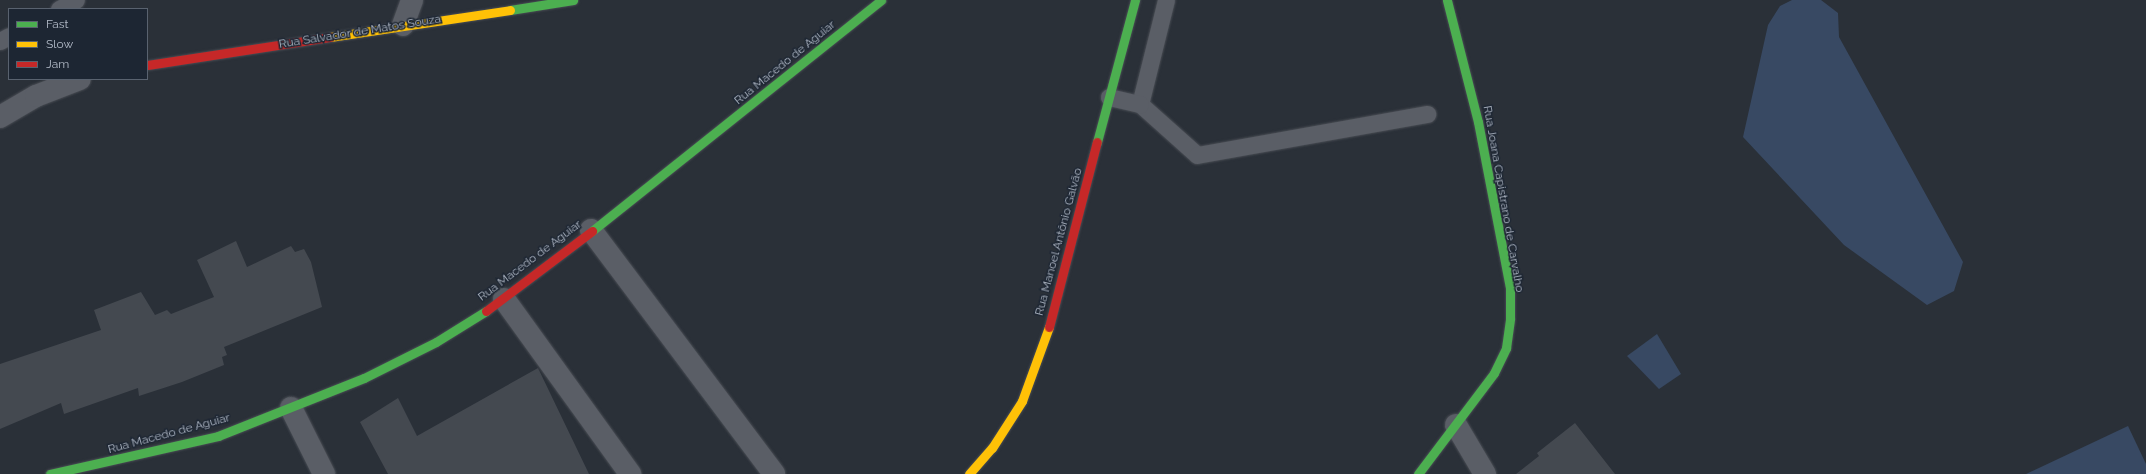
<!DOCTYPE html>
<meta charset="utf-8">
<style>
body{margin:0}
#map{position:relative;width:2146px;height:474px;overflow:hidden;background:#2a3038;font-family:Raleway,sans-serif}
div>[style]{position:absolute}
.water>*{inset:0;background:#384963}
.building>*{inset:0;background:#444950}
.roads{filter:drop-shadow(0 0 1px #484c53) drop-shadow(0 0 1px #484c53)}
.lane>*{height:17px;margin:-8.5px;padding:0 8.5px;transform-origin:8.5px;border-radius:8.5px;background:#5a5e66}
.street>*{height:22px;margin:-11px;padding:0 11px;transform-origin:11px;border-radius:11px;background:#5a5e66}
.fast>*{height:9px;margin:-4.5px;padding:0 4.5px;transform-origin:4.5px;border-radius:4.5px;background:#4caf50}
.slow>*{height:9px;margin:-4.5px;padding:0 4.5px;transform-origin:4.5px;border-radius:4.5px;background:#ffc107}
.jam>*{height:9px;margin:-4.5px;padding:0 4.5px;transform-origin:4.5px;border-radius:4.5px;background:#c62828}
span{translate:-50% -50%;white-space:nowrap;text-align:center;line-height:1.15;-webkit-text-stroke:3px #1d2633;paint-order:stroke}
.street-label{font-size:12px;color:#b4bcc9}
.legend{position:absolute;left:8px;top:8px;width:140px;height:72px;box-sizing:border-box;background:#1d2633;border:1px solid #59626f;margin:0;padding:5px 7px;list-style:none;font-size:12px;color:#b4bcc9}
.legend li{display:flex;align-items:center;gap:8px;height:20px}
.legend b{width:20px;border:1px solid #59626f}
</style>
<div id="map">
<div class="water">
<i style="clip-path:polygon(1792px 0,1821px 0,1838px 13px,1839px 37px,1963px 262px,1954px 291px,1927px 305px,1844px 245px,1743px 137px,1768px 25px,1780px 6px)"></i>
<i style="clip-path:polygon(1657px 334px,1681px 374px,1659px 389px,1627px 356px)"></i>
<i style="clip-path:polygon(2128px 426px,2146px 464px,2146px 474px,2026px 474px)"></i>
</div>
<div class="building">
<i style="clip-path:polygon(236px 241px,247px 267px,291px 246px,295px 252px,304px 249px,311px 262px,322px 307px,224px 347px,227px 355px,222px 357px,224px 365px,182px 382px,139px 396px,138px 388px,64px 414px,61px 403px,0 429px,0 364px,101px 330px,94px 310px,141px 292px,155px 315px,167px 310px,171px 314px,214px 297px,197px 260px)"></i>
<i style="clip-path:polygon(538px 368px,589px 474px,388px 474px,360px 422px,398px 398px,417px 436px)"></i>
<i style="clip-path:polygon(1575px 423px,1615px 474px,1516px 474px,1539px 456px,1537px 453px)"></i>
</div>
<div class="roads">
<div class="lane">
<i style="left:1166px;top:0;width:107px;rotate:104deg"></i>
<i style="left:1140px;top:104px;width:76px;rotate:41.8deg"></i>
<i style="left:1197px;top:155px;width:234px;rotate:-10.1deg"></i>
<i style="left:59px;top:9px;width:19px;rotate:-28deg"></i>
<i style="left:0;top:41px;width:10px;rotate:-29deg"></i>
<i style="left:1109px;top:97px;width:32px;rotate:13deg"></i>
</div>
<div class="street">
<i style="left:403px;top:25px;width:27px;rotate:-70deg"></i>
<i style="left:0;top:117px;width:42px;rotate:-30.3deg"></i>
<i style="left:36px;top:96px;width:47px;rotate:-21.1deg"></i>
<i style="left:591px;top:230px;width:305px;rotate:53.1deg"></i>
<i style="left:504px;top:299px;width:216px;rotate:54.2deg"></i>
<i style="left:291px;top:408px;width:74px;rotate:63.4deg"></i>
<i style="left:1456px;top:425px;width:57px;rotate:59.4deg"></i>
</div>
<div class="fast">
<i style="left:510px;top:10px;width:64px;rotate:-9deg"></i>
<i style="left:1097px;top:142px;width:147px;rotate:-75deg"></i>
<i style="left:592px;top:231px;width:370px;rotate:-38.6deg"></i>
<i style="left:50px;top:474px;width:172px;rotate:-12.7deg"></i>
<i style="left:218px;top:436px;width:157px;rotate:-21.7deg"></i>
<i style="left:364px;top:378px;width:80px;rotate:-26.6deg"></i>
<i style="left:436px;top:342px;width:59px;rotate:-31.8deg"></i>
<i style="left:1418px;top:474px;width:126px;rotate:-53deg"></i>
<i style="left:1494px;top:373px;width:28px;rotate:-64deg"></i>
<i style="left:1506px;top:348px;width:30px;rotate:-82deg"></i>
<i style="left:1510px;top:318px;width:30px;rotate:-90deg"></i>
<i style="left:1510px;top:288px;width:169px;rotate:-100.9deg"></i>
<i style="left:1478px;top:122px;width:126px;rotate:-104.3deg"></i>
</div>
<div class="slow">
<i style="left:330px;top:37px;width:182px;rotate:-8.5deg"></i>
<i style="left:969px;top:474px;width:35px;rotate:-49deg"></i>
<i style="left:992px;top:448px;width:56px;rotate:-57.4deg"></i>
<i style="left:1022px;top:401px;width:79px;rotate:-70deg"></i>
</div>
<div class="jam">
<i style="left:147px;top:65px;width:185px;rotate:-8.7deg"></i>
<i style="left:486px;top:311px;width:133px;rotate:-37deg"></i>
<i style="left:1049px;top:327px;width:191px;rotate:-75.5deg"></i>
</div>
</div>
<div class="street-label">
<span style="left:360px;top:32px;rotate:-9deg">Rua Salvador de Matos Souza</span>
<span style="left:785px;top:63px;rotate:-39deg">Rua Macedo de Aguiar</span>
<span style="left:1503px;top:199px;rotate:80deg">Rua Joana Capistrano de Carvalho</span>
<span style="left:1059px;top:242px;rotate:-75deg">Rua Manoel Antônio Galvão</span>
<span style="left:530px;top:261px;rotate:-37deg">Rua Macedo de Aguiar</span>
<span style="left:169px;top:434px;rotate:-15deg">Rua Macedo de Aguiar</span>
</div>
<ul class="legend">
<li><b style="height:5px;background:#4caf50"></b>Fast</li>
<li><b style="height:5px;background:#ffc107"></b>Slow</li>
<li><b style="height:5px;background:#c62828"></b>Jam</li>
</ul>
</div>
